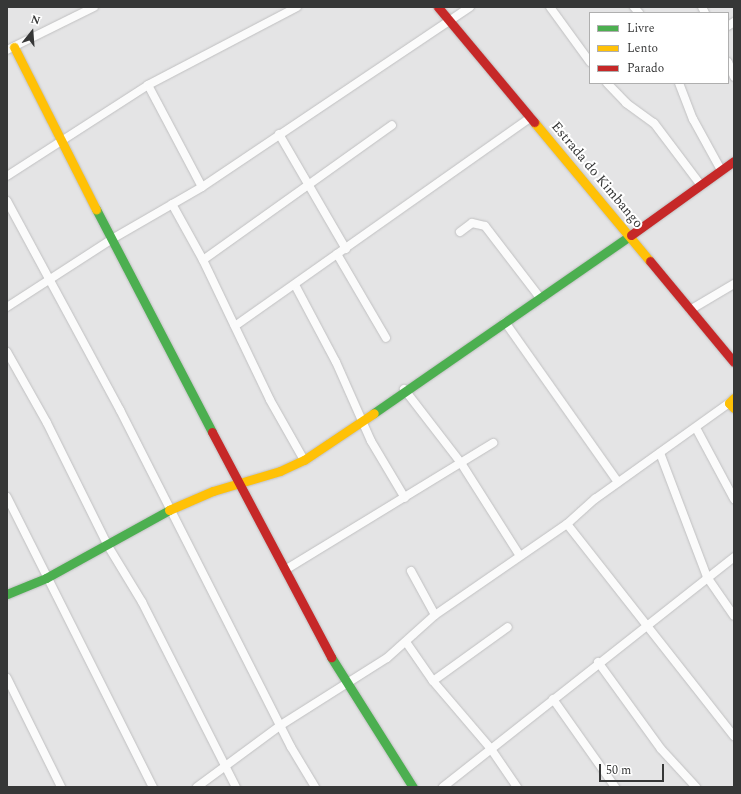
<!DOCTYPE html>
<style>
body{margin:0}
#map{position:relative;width:741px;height:794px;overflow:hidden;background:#e4e4e5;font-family:Spectral,serif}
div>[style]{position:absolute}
.roads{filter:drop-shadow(0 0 1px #c0c0c1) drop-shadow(0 0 1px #c0c0c1)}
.street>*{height:8px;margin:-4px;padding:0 4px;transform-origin:4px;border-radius:4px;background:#fbfbfb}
.fast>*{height:9px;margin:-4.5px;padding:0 4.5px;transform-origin:4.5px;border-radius:4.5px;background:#4caf50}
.slow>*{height:9px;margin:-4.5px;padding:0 4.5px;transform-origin:4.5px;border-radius:4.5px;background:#ffc107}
.jam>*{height:9px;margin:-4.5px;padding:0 4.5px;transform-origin:4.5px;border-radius:4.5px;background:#c62828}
span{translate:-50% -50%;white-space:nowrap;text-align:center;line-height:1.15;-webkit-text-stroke:4px #fff;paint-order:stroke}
.street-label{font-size:14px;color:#363737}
.frame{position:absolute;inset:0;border:8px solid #363737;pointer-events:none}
.legend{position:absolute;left:589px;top:12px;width:140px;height:72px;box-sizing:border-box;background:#fff;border:1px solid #afafaf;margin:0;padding:5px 7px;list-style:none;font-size:12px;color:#363737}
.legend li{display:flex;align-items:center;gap:8px;height:20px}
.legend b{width:20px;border:1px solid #afafaf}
.north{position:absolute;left:12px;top:12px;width:40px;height:40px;-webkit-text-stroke:3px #fff;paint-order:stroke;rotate:17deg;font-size:11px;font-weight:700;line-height:16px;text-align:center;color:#363737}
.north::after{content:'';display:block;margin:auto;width:14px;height:18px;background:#363737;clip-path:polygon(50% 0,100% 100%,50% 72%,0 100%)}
.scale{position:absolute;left:599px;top:764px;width:65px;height:18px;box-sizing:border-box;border:2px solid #363737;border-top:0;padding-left:5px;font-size:12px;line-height:14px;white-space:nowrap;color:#363737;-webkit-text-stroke:3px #fff;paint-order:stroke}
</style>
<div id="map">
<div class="roads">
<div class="street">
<i style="left:550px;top:7px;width:68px;rotate:54deg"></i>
<i style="left:634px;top:7px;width:8px;rotate:50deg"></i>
<i style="left:702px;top:7px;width:7px;rotate:63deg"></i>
<i style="left:728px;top:26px;width:7px;rotate:-34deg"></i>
<i style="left:7px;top:50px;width:97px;rotate:-26.3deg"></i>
<i style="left:728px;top:62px;width:16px;rotate:68deg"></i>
<i style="left:607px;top:83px;width:28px;rotate:46deg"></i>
<i style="left:626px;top:103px;width:34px;rotate:36deg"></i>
<i style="left:654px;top:123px;width:76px;rotate:53deg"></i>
<i style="left:679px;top:83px;width:39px;rotate:69deg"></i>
<i style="left:693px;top:119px;width:58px;rotate:61.2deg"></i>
<i style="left:148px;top:85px;width:115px;rotate:62.1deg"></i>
<i style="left:279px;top:134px;width:133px;rotate:59.8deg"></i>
<i style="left:7px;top:176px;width:168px;rotate:-32.8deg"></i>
<i style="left:148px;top:85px;width:168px;rotate:-27.6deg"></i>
<i style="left:7px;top:201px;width:238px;rotate:61.6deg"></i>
<i style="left:120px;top:410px;width:378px;rotate:63.1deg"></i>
<i style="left:291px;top:747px;width:47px;rotate:59deg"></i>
<i style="left:172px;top:204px;width:64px;rotate:61deg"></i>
<i style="left:203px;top:260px;width:155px;rotate:64.4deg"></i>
<i style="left:270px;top:400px;width:69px;rotate:60.5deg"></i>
<i style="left:460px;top:232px;width:15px;rotate:-37deg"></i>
<i style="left:472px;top:223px;width:13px;rotate:13deg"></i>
<i style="left:485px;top:226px;width:92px;rotate:52.5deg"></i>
<i style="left:337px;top:254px;width:97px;rotate:59.7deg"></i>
<i style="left:203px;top:260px;width:232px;rotate:-35.5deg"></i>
<i style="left:295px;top:285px;width:87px;rotate:62deg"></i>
<i style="left:336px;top:362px;width:86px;rotate:66.1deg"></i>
<i style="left:371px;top:441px;width:66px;rotate:59.2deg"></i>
<i style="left:7px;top:307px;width:125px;rotate:-32.9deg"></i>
<i style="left:112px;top:239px;width:104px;rotate:-30deg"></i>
<i style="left:202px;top:187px;width:323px;rotate:-33.9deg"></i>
<i style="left:690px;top:310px;width:51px;rotate:-30.6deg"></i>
<i style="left:505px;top:322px;width:196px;rotate:54.8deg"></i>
<i style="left:235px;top:326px;width:362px;rotate:-35.2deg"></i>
<i style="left:7px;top:352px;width:81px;rotate:60.6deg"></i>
<i style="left:47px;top:423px;width:137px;rotate:63.6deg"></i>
<i style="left:108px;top:546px;width:66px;rotate:58.7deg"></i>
<i style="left:142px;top:602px;width:208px;rotate:63.1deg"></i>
<i style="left:404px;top:389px;width:93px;rotate:52.4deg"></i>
<i style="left:461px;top:463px;width:110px;rotate:57.6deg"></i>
<i style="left:696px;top:428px;width:81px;rotate:61.8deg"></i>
<i style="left:660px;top:453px;width:133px;rotate:69.2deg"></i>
<i style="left:707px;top:577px;width:47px;rotate:55.3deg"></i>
<i style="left:7px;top:497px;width:325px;rotate:63.3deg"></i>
<i style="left:567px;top:524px;width:270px;rotate:51.8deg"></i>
<i style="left:285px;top:570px;width:244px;rotate:-31.4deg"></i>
<i style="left:411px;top:571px;width:50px;rotate:61.4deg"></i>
<i style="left:406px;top:642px;width:47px;rotate:55.3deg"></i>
<i style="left:433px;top:681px;width:89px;rotate:49.5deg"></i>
<i style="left:491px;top:749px;width:46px;rotate:55.6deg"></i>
<i style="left:598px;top:662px;width:107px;rotate:54.1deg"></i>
<i style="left:661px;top:749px;width:52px;rotate:47.4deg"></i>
<i style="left:7px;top:678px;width:122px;rotate:63.6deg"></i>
<i style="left:433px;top:681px;width:92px;rotate:-35.8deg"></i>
<i style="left:553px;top:699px;width:108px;rotate:54.8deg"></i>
<i style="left:197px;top:787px;width:104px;rotate:-36.4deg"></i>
<i style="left:281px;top:725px;width:125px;rotate:-32.3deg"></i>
<i style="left:387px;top:658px;width:64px;rotate:-41.9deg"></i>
<i style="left:435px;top:615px;width:160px;rotate:-34.6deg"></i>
<i style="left:567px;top:524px;width:38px;rotate:-42deg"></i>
<i style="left:595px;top:499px;width:165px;rotate:-35.6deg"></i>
<i style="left:443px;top:787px;width:371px;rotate:-38.3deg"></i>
</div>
<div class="fast">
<i style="left:96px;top:209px;width:251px;rotate:62.5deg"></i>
<i style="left:374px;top:413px;width:313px;rotate:-34.7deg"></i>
<i style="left:7px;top:594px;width:42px;rotate:-22.3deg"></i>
<i style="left:46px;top:578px;width:141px;rotate:-28.9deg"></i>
<i style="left:331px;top:657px;width:154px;rotate:57.8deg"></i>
</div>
<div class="slow">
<i style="left:14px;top:47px;width:182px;rotate:63.2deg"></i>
<i style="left:534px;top:122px;width:181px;rotate:50.2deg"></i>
<i style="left:734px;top:398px;width:7px;rotate:135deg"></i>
<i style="left:729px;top:403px;width:7px;rotate:45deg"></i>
<i style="left:169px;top:510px;width:48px;rotate:-23.4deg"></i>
<i style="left:213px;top:491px;width:70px;rotate:-16.6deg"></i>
<i style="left:280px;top:471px;width:26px;rotate:-25deg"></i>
<i style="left:304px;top:460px;width:84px;rotate:-33.9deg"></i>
</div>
<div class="jam">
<i style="left:438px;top:7px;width:150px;rotate:50.1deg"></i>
<i style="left:631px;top:235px;width:127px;rotate:-35.7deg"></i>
<i style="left:650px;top:261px;width:131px;rotate:50.3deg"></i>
<i style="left:212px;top:432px;width:255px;rotate:62.1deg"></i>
</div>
</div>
<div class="street-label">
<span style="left:597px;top:175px;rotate:50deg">Estrada do Kimbango</span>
</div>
<div class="frame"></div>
<ul class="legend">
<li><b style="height:5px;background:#4caf50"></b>Livre</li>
<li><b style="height:5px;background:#ffc107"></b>Lento</li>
<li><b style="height:5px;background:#c62828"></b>Parado</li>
</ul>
<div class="north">N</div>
<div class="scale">50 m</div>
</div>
